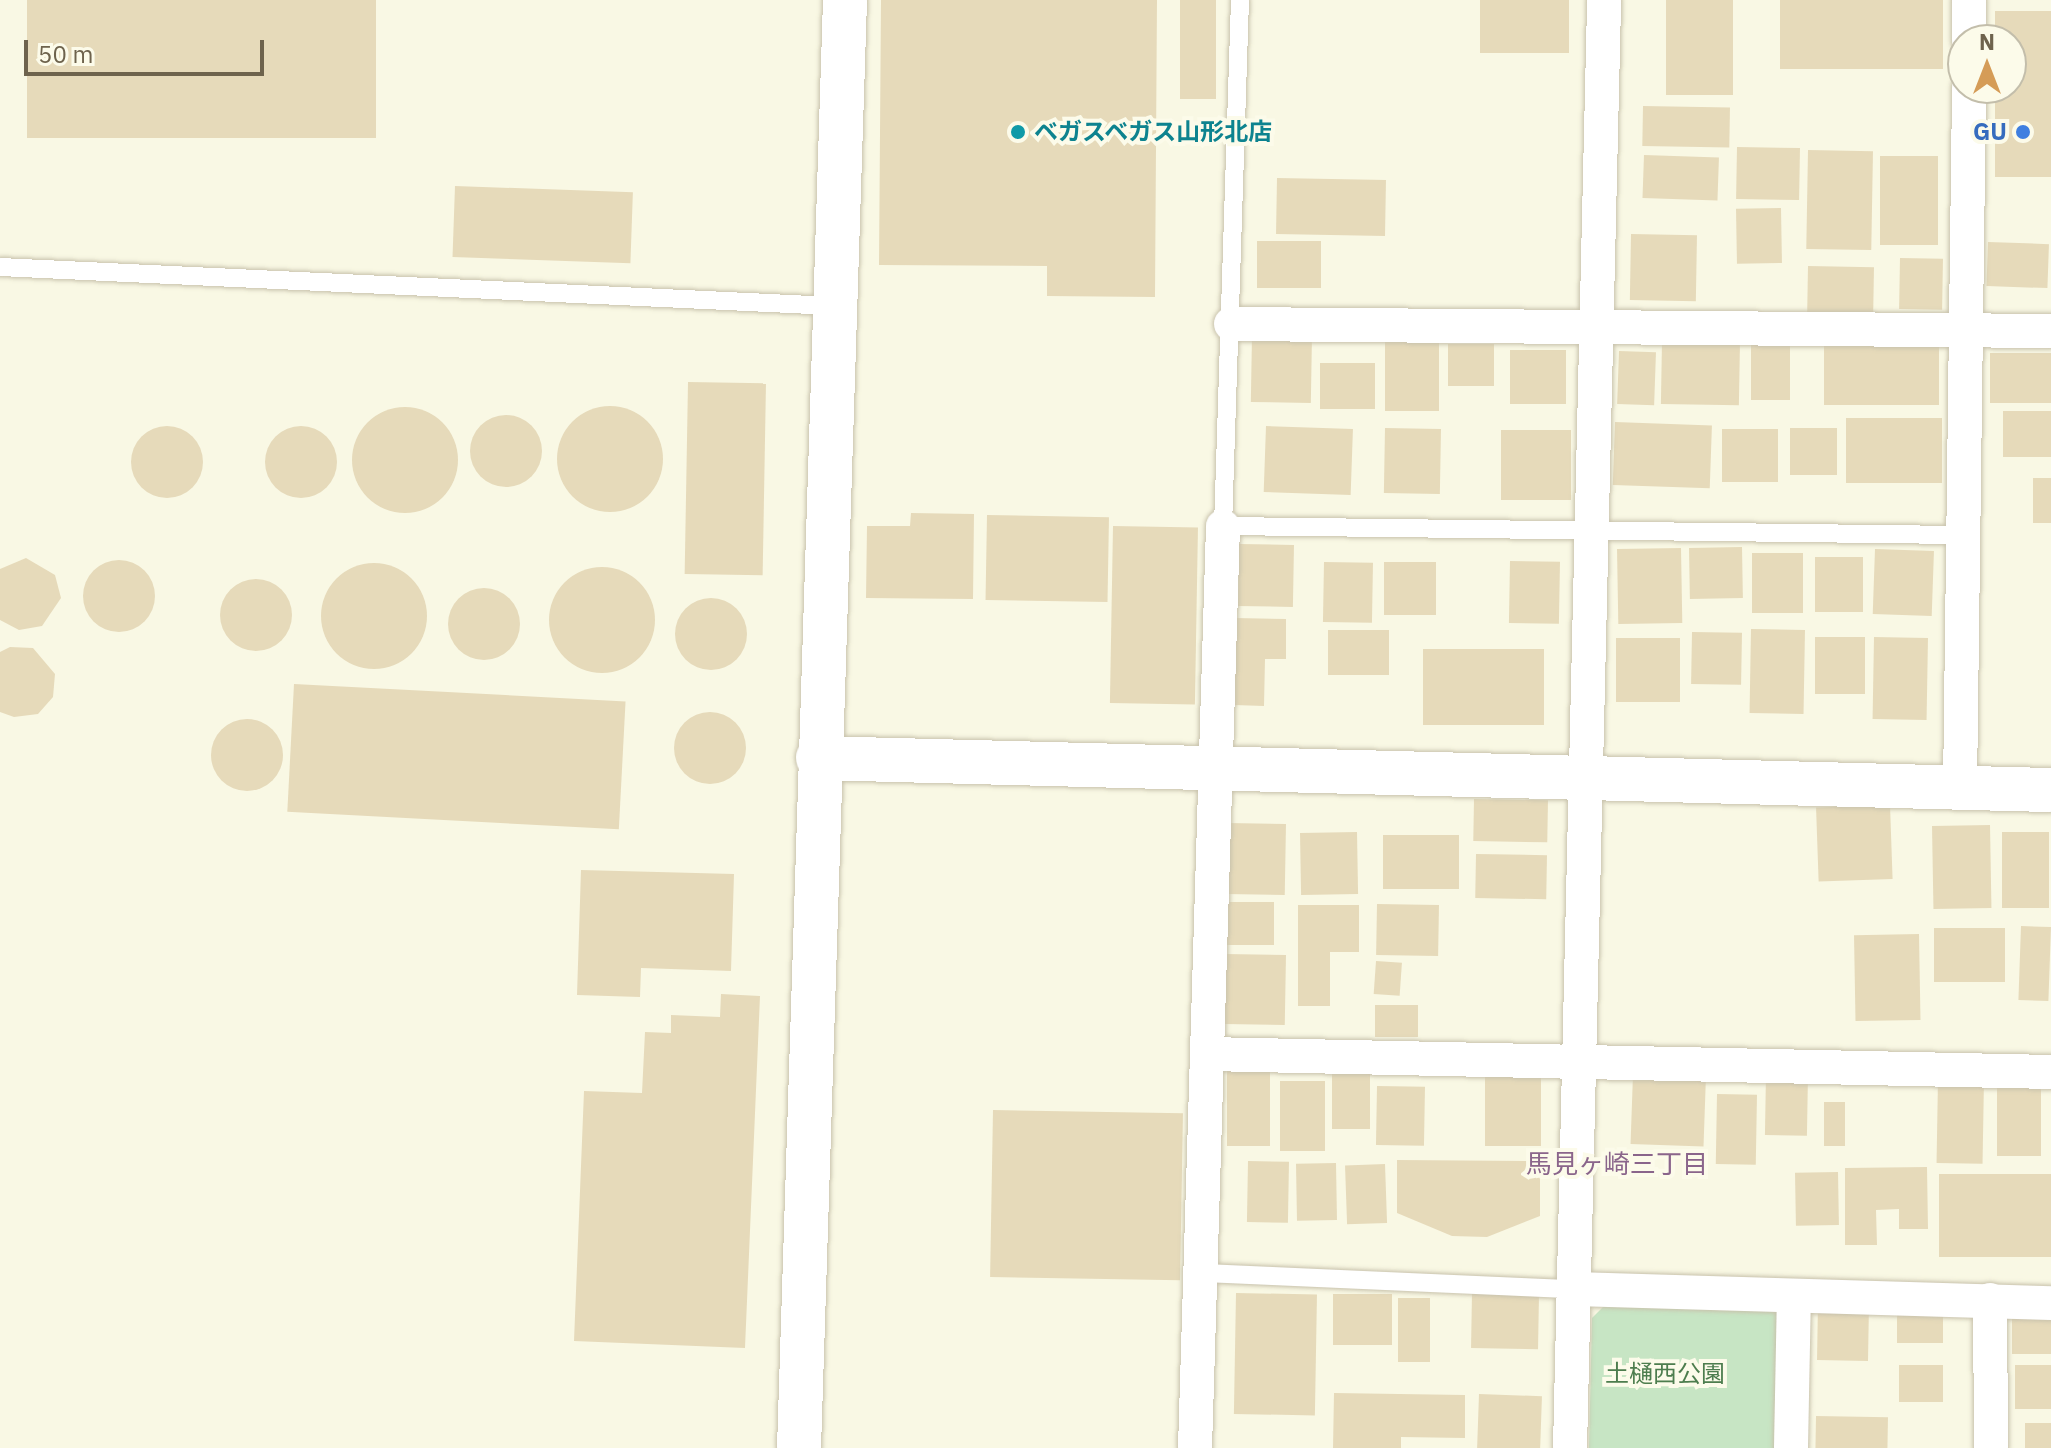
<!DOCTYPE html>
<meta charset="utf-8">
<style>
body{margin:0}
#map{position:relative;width:2051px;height:1448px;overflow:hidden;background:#f9f8e4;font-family:"IBM Plex Sans","Noto Sans JP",sans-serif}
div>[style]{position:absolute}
.green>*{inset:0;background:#c7e5c4}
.building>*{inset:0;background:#e6daba;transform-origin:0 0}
.round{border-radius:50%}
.roads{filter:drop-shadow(0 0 2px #c8c2ac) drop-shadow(0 0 2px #c8c2ac)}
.lane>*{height:18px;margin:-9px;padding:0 9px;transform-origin:9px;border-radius:9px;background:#fff}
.street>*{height:34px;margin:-17px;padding:0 17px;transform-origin:17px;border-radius:17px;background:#fff}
.secondary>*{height:44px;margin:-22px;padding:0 22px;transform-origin:22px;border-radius:22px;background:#fff}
.dots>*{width:22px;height:22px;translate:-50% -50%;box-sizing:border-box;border:4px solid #fcfbea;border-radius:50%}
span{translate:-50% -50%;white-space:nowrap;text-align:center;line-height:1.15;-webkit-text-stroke:8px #fcfbea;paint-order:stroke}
.culture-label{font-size:24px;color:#0d838f;font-weight:700}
.left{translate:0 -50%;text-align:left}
.shop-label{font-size:24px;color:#366cbe;font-weight:700}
.right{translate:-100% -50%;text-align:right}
.park-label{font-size:24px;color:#4d7d4e}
.neighbourhood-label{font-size:26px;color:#8a658b}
.north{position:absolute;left:1947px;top:24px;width:80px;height:80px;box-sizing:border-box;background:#fcfbea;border:2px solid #c3beab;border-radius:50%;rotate:0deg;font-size:22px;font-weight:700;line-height:32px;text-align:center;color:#6e634d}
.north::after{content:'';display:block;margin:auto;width:28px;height:36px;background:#d59c57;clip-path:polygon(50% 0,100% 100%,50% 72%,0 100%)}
.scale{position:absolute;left:24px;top:40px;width:240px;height:36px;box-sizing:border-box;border:4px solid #6e634d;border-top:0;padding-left:10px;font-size:24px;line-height:28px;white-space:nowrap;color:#6e634d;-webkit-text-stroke:6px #fcfbea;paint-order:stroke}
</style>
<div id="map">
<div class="green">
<i style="clip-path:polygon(1611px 1299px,1778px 1303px,1774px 1448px,1589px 1448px,1592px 1318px)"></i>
</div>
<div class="building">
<i style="left:27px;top:0;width:349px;height:138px"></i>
<i style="clip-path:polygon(881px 0,1157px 0,1155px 297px,1047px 296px,1047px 266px,879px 265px)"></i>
<i style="left:1180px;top:0;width:36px;height:99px"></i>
<i style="left:1480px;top:0;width:89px;height:53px"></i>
<i style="left:1666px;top:0;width:67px;height:95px"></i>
<i style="left:1780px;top:0;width:163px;height:69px"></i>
<i style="clip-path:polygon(1995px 11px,2051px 11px,2051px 177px,1995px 177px,1995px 88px,2011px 88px,2011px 40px,1995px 40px)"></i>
<i style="left:1643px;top:106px;width:87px;height:40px;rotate:1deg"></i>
<i style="left:1737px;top:147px;width:63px;height:52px;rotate:1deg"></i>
<i style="left:1808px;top:150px;width:65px;height:99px;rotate:1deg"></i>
<i style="left:1644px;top:155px;width:75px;height:43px;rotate:2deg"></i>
<i style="left:1880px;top:156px;width:58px;height:89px"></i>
<i style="left:1277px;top:178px;width:109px;height:56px;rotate:1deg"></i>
<i style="left:455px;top:186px;width:178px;height:71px;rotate:2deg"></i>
<i style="left:1781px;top:208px;width:55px;height:45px;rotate:89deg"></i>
<i style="left:1631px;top:234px;width:66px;height:66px;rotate:1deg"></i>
<i style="left:1257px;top:241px;width:64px;height:47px"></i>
<i style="left:1988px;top:242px;width:61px;height:44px;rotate:2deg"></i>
<i style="left:1900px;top:258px;width:43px;height:51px;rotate:1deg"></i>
<i style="left:1808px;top:266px;width:66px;height:46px;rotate:1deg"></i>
<i style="left:1252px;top:335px;width:60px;height:67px;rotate:1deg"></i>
<i style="left:1824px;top:339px;width:115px;height:66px"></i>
<i style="left:1662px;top:341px;width:78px;height:63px;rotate:1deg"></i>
<i style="left:1751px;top:341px;width:39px;height:59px"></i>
<i style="left:1385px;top:342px;width:54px;height:69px"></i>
<i style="left:1448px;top:344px;width:46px;height:42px"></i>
<i style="left:1510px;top:350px;width:56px;height:54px"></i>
<i style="left:1619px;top:351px;width:37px;height:53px;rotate:2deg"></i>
<i style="left:1990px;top:353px;width:61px;height:50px"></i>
<i style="left:1320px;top:363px;width:55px;height:46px"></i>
<i style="left:688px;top:382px;width:78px;height:192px;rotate:1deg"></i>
<i class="round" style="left:557px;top:406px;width:106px;height:106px"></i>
<i class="round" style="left:352px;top:407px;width:106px;height:106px"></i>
<i style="left:2051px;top:411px;width:46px;height:48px;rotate:90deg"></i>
<i class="round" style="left:470px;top:415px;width:72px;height:72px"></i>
<i style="left:1846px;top:418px;width:96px;height:65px"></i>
<i style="left:1615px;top:422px;width:97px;height:63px;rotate:2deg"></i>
<i style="left:1266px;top:426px;width:87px;height:66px;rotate:2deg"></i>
<i class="round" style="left:131px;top:426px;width:72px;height:72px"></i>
<i class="round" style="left:265px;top:426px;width:72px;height:72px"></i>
<i style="left:1385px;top:428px;width:56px;height:65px;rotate:1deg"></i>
<i style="left:1790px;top:428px;width:47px;height:47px"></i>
<i style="left:1722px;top:429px;width:56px;height:53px"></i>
<i style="left:1501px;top:430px;width:70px;height:70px"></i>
<i style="left:2033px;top:478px;width:18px;height:45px"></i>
<i style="clip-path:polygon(911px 513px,974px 514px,973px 599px,866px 598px,867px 526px,910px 526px)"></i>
<i style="left:987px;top:515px;width:122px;height:85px;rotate:1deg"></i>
<i style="left:1113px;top:526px;width:85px;height:177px;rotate:1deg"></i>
<i style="left:1239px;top:544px;width:55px;height:62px;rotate:1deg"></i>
<i style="left:1742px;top:547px;width:51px;height:53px;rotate:89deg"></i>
<i style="left:1681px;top:548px;width:75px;height:64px;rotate:89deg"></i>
<i style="left:1875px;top:549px;width:59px;height:65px;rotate:2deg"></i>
<i style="left:1752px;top:553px;width:51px;height:60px"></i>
<i style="left:1815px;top:557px;width:48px;height:55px"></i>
<i style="clip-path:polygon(26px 558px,55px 575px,61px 598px,42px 626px,19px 630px,0 620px,0 569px)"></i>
<i class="round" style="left:83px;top:560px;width:72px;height:72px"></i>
<i style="left:1510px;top:561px;width:50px;height:62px;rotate:1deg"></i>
<i style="left:1324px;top:562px;width:49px;height:60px;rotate:1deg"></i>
<i style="left:1436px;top:562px;width:53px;height:52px;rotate:90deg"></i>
<i class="round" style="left:321px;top:563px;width:106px;height:106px"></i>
<i class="round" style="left:549px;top:567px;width:106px;height:106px"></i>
<i class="round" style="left:220px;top:579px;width:72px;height:72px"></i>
<i class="round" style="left:448px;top:588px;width:72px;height:72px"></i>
<i class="round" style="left:675px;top:598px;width:72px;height:72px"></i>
<i style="clip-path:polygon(1235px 618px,1286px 619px,1286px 659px,1265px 659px,1264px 706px,1234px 705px)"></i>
<i style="left:1751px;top:629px;width:54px;height:84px;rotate:1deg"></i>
<i style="left:1328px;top:630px;width:61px;height:45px"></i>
<i style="left:1692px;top:632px;width:50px;height:52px;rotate:1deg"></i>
<i style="left:1815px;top:637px;width:50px;height:57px"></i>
<i style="left:1874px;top:637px;width:54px;height:82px;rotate:1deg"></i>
<i style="left:1616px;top:638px;width:64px;height:64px"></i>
<i style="clip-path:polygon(10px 647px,33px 648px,55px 674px,53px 697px,38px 714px,14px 717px,0 712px,0 652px)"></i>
<i style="left:1423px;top:649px;width:121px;height:76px"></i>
<i style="left:294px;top:684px;width:332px;height:128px;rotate:3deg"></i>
<i class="round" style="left:674px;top:712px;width:72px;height:72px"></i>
<i class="round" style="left:211px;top:719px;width:72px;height:72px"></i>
<i style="left:1474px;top:799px;width:74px;height:42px;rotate:1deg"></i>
<i style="left:1890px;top:805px;width:74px;height:74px;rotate:88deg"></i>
<i style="left:1227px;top:823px;width:59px;height:71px;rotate:1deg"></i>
<i style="left:1990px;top:825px;width:83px;height:58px;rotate:89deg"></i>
<i style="left:1357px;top:832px;width:62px;height:57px;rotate:89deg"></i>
<i style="left:2002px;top:832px;width:47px;height:76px"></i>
<i style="left:1383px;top:835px;width:76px;height:54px"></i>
<i style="left:1476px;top:854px;width:71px;height:44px;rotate:1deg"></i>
<i style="clip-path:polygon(581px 870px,734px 874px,731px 971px,641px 968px,640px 997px,577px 995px)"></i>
<i style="left:1274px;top:902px;width:43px;height:49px;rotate:90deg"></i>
<i style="left:1377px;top:904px;width:62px;height:51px;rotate:1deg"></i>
<i style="clip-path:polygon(1298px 905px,1359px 905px,1359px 952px,1330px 952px,1330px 1006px,1298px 1006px)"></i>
<i style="left:2021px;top:926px;width:30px;height:74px;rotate:2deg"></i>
<i style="left:1934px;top:928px;width:71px;height:54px"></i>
<i style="left:1919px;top:934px;width:86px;height:65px;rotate:89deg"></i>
<i style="left:1225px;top:954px;width:61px;height:70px;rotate:1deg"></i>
<i style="left:1376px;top:961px;width:26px;height:33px;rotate:4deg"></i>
<i style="clip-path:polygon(721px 994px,760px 996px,745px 1348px,574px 1341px,584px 1091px,642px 1093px,645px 1032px,671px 1033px,671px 1015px,720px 1017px)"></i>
<i style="left:1375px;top:1005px;width:43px;height:32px"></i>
<i style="left:1227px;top:1071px;width:43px;height:75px"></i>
<i style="left:1485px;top:1072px;width:56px;height:74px"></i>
<i style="left:1332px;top:1073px;width:38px;height:56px"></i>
<i style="left:1633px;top:1074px;width:73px;height:70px;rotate:2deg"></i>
<i style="left:1766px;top:1074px;width:42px;height:61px;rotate:1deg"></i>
<i style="left:1938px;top:1079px;width:46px;height:84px;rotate:1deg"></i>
<i style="left:1280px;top:1081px;width:45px;height:70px"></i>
<i style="left:1997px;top:1083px;width:44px;height:73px"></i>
<i style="left:1377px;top:1086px;width:48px;height:59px;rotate:1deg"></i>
<i style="left:1717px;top:1094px;width:40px;height:70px;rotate:1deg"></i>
<i style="left:1824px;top:1102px;width:21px;height:44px"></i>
<i style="left:993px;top:1110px;width:190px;height:167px;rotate:1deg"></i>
<i style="clip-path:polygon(1397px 1160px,1540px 1161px,1540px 1216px,1487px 1237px,1452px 1236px,1397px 1213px)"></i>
<i style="left:1248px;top:1161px;width:41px;height:61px;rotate:1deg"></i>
<i style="left:1336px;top:1163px;width:57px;height:40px;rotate:89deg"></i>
<i style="left:1385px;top:1164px;width:59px;height:40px;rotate:88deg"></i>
<i style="clip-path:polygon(1927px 1167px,1928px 1229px,1899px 1229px,1899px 1209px,1876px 1210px,1877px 1245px,1845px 1245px,1845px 1168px)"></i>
<i style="left:1838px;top:1172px;width:53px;height:43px;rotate:89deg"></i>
<i style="left:1939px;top:1174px;width:112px;height:83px"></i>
<i style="left:1236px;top:1293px;width:81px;height:121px;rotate:1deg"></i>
<i style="left:1472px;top:1293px;width:67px;height:55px;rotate:1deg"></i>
<i style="left:1333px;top:1294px;width:59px;height:51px"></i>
<i style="left:1398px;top:1298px;width:32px;height:64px"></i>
<i style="left:1818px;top:1303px;width:51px;height:57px;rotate:1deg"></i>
<i style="left:1897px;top:1306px;width:46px;height:37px"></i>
<i style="left:2012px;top:1310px;width:39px;height:44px"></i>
<i style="left:1899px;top:1365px;width:44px;height:37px"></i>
<i style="left:2015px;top:1365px;width:36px;height:44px"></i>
<i style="clip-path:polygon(1334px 1393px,1465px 1395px,1465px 1438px,1401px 1437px,1401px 1448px,1333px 1448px)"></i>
<i style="left:1479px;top:1394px;width:63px;height:54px;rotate:2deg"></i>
<i style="left:1816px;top:1416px;width:72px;height:32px;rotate:1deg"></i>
<i style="left:2025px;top:1423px;width:26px;height:25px"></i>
</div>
<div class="roads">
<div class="lane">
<i style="left:1240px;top:0;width:526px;rotate:91.85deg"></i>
<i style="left:1223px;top:526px;width:740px;rotate:0.7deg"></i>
<i style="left:0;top:267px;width:834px;rotate:2.68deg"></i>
<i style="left:1202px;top:1273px;width:373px;rotate:2.5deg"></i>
</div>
<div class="street">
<i style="left:1969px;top:40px;width:40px;rotate:-90deg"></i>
<i style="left:1231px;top:324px;width:820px;rotate:0.49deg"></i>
<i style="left:1960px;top:788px;width:700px;rotate:-89.26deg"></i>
<i style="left:1207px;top:1054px;width:844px;rotate:1.22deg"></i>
<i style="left:1575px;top:1289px;width:476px;rotate:1.7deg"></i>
<i style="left:1990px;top:1300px;width:148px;rotate:89.6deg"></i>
<i style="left:1195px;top:1448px;width:922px;rotate:-88.26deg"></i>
<i style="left:1570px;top:1448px;width:1448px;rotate:-88.65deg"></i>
<i style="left:1791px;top:1448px;width:150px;rotate:-88.9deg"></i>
</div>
<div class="secondary">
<i style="left:818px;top:758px;width:1233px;rotate:1.49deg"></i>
<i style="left:799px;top:1448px;width:1449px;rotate:-88.18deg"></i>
</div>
</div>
<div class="dots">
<i style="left:1018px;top:132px;background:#0f9aa8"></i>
<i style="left:2023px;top:132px;background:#3f7fe0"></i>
</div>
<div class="culture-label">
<span class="left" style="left:1034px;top:132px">ベガスベガス山形北店</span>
</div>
<div class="shop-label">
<span class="right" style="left:2007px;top:132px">GU</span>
</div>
<div class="park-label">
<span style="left:1665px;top:1374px">土樋西公園</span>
</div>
<div class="neighbourhood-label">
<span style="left:1617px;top:1164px">馬見ヶ崎三丁目</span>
</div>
<div class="north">N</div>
<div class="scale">50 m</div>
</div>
